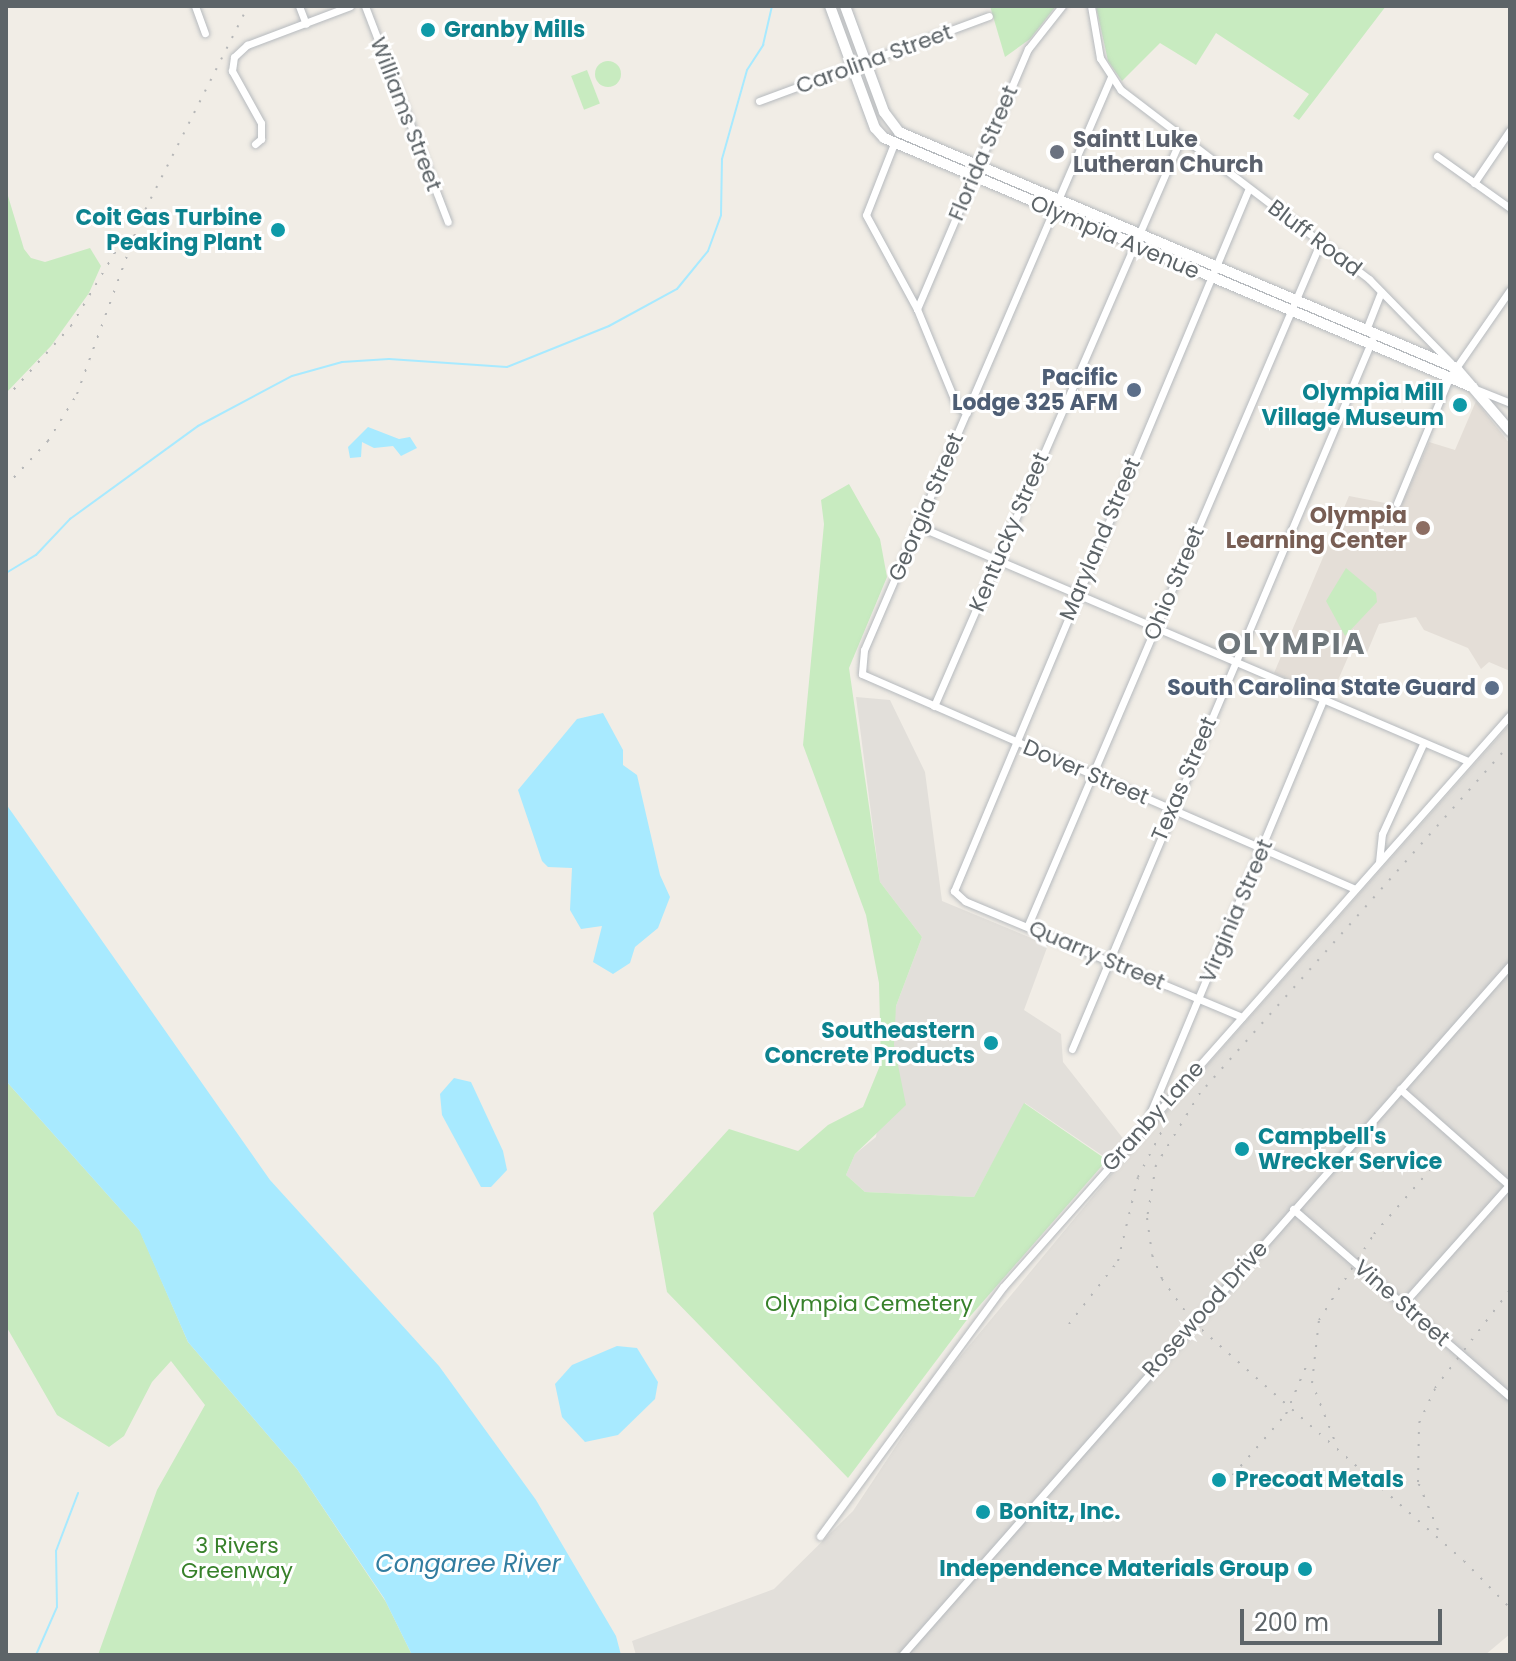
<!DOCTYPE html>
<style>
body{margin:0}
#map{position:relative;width:1516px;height:1661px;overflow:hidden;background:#f1ede6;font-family:Poppins,sans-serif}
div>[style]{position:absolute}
.industrial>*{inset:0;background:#e2dfda}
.education>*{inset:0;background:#e4ded7}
.green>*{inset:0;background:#c8ebc0;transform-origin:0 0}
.round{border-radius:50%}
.water>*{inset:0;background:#a8eaff}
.stream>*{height:2px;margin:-1px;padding:0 1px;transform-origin:1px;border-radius:1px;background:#a8eaff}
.roads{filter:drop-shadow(0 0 2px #b6babe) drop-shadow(0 0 2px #b6babe)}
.street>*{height:7px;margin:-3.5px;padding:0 3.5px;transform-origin:3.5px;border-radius:3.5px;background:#fff}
.secondary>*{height:10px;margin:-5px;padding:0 5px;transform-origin:5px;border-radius:5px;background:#fff}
.rail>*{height:2px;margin-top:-1px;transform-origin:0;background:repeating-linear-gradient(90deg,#b5b6b7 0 2px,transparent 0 12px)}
.dots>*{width:22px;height:22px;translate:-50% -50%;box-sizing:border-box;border:4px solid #fff;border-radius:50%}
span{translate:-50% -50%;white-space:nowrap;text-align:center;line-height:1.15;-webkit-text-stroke:6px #fff;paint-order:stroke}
.culture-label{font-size:22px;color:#0d838f;font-weight:700}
.left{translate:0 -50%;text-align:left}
.right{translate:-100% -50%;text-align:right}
.street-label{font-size:22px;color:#5d6468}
.worship-label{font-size:22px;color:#5b616d;font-weight:700}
.service-label{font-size:22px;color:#4e5e75;font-weight:700}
.education-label{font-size:22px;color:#785e54;font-weight:700}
.park-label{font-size:22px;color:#37812a}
.water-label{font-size:24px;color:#327da0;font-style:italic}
.district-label{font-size:30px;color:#6e767a;font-weight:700;letter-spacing:2px}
.frame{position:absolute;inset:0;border:8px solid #5d6468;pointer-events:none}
.scale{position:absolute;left:1240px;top:1609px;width:202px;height:36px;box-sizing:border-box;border:4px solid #5d6468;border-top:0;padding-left:10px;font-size:24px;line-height:28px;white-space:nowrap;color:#5d6468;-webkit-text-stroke:6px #fff;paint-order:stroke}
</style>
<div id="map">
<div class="industrial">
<i style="clip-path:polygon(856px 697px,890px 700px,925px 772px,942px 901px,1048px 945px,1024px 1010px,1061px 1034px,1063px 1062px,1125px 1141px,1138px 1143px,1510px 724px,1510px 1634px,1485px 1655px,636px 1655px,632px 1641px,774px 1589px,853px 1511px,935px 1387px,1118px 1166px,1025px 1103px,974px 1197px,865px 1192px,846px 1175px,855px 1154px,876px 1137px,896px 1006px,922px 937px,880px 882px)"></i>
</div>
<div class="education">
<i style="clip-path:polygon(1476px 401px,1510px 444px,1510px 671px,1489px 662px,1481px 669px,1468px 648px,1424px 630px,1416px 617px,1379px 624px,1366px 655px,1352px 648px,1335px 687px,1324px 682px,1312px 690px,1274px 673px,1349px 496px,1401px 506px,1429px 442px,1455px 450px)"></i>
</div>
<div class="green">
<i style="clip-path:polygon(990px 6px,1056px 6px,1030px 39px,1005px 57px)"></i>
<i style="clip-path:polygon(1096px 6px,1386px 6px,1299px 120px,1293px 116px,1309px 94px,1216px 33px,1196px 65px,1160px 43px,1122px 81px,1108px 61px)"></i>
<i class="round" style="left:595px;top:61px;width:26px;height:26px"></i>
<i style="left:587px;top:70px;width:36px;height:17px;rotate:69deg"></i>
<i style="clip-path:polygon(6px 78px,8px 196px,24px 249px,31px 258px,45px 262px,90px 248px,101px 266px,89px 293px,51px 346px,6px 393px)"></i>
<i style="clip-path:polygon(849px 484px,880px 539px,887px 577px,849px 668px,880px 882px,922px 937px,896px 1006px,894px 1045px,906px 1105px,855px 1154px,846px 1175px,865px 1192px,974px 1197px,1024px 1103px,1107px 1160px,966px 1321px,848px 1478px,667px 1292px,653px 1213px,729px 1129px,798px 1151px,828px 1125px,863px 1107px,881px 1063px,879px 983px,866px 915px,803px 745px,824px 524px,821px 500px)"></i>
<i style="clip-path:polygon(1346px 568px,1376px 593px,1377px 602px,1345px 636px,1326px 601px)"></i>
<i style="clip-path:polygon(6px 1081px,140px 1231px,188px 1342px,297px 1469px,386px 1602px,412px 1655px,98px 1655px,157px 1490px,205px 1405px,171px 1361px,152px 1382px,124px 1436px,109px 1447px,57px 1415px,6px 1326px)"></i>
</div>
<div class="water">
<i style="clip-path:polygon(368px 427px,399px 439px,410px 437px,417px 448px,401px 456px,393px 446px,374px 448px,362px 442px,361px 457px,350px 458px,348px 447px)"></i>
<i style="clip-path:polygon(603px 713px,623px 750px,623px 765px,637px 775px,660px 875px,670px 897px,658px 928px,635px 947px,630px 963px,613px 974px,593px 962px,602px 926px,581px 929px,570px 910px,572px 868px,548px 867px,542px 861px,518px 790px,577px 719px)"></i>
<i style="clip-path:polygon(6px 804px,270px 1180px,439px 1366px,536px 1500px,616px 1636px,621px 1655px,412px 1655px,384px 1598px,297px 1469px,188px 1342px,139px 1230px,6px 1081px)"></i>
<i style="clip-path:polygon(454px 1078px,471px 1082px,503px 1151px,507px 1170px,491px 1187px,481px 1187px,442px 1115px,440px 1094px)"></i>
<i style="clip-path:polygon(617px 1346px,637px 1348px,658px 1382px,655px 1399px,618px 1435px,585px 1442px,562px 1417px,555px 1384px,572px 1365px)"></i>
</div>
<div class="stream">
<i style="left:6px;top:573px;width:35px;rotate:-31deg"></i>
<i style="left:36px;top:555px;width:50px;rotate:-46.6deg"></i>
<i style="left:70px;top:519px;width:158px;rotate:-36deg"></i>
<i style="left:198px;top:426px;width:106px;rotate:-28deg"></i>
<i style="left:292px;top:376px;width:52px;rotate:-15.6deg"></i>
<i style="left:342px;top:362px;width:47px;rotate:-3.7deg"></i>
<i style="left:389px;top:359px;width:118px;rotate:3.9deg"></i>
<i style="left:507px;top:367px;width:110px;rotate:-21.9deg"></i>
<i style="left:609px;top:326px;width:77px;rotate:-28.6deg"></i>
<i style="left:677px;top:289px;width:49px;rotate:-50.8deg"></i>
<i style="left:708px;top:251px;width:38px;rotate:-70deg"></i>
<i style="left:721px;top:215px;width:56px;rotate:-89deg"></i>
<i style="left:722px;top:159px;width:92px;rotate:-74.3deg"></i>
<i style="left:747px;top:70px;width:30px;rotate:-57deg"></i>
<i style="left:763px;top:45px;width:40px;rotate:-77deg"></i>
<i style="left:36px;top:1655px;width:52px;rotate:-66.4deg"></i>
<i style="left:57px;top:1607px;width:56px;rotate:-91deg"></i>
<i style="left:56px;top:1551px;width:62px;rotate:-69.2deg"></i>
</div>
<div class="roads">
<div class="street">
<i style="left:195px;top:6px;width:29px;rotate:70deg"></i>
<i style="left:299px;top:6px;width:19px;rotate:69deg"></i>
<i style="left:365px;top:6px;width:231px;rotate:69deg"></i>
<i style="left:1091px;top:6px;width:53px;rotate:80.2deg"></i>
<i style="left:1100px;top:58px;width:38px;rotate:57deg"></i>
<i style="left:1121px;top:90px;width:312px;rotate:37.3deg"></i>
<i style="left:1369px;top:279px;width:117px;rotate:45.7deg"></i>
<i style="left:1111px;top:77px;width:624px;rotate:113.32deg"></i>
<i style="left:864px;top:650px;width:24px;rotate:95deg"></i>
<i style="left:862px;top:674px;width:538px;rotate:23.56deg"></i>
<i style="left:759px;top:101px;width:245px;rotate:-20.3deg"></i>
<i style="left:895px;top:141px;width:79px;rotate:111.4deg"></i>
<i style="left:866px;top:215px;width:107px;rotate:61.5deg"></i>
<i style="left:917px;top:309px;width:105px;rotate:67.6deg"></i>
<i style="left:957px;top:406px;width:12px;rotate:35deg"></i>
<i style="left:255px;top:144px;width:8px;rotate:-40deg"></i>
<i style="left:261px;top:139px;width:16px;rotate:-90deg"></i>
<i style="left:261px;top:123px;width:60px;rotate:-119.1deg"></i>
<i style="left:232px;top:71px;width:14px;rotate:-82deg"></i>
<i style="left:234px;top:57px;width:18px;rotate:-43deg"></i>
<i style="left:247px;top:45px;width:110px;rotate:-20.7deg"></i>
<i style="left:1437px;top:156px;width:90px;rotate:35.5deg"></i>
<i style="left:1474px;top:183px;width:64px;rotate:-55.8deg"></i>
<i style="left:917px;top:309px;width:283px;rotate:-66.9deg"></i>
<i style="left:1028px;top:49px;width:55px;rotate:-51.7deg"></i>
<i style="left:1366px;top:330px;width:41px;rotate:-68.5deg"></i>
<i style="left:1478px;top:390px;width:35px;rotate:22deg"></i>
<i style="left:1397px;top:503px;width:135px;rotate:-67.4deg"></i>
<i style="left:1449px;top:378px;width:107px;rotate:-55.3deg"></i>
<i style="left:918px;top:526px;width:598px;rotate:23.14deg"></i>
<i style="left:934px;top:706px;width:619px;rotate:-66.5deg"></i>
<i style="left:1379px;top:862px;width:28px;rotate:-84deg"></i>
<i style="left:1382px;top:834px;width:99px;rotate:-65.5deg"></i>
<i style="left:1028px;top:925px;width:744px;rotate:-66.81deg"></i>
<i style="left:1242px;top:1017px;width:300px;rotate:-157.3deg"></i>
<i style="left:965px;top:901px;width:15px;rotate:-138deg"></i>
<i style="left:954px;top:891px;width:762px;rotate:-67.24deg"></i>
<i style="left:1072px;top:1049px;width:770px;rotate:-67.07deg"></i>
<i style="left:1400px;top:1089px;width:147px;rotate:41.4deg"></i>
<i style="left:1149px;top:1116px;width:450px;rotate:-67.3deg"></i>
<i style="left:1293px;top:1209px;width:287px;rotate:40.9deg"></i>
<i style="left:1403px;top:1304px;width:161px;rotate:-48.3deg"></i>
<i style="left:820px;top:1536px;width:309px;rotate:-53.7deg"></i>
<i style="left:1003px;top:1287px;width:764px;rotate:-48.45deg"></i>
<i style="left:902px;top:1655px;width:920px;rotate:-48.61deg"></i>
</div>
<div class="secondary">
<i style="left:830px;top:6px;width:130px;rotate:69.8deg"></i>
<i style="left:875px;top:128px;width:13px;rotate:48deg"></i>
<i style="left:884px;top:138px;width:639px;rotate:22.95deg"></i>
<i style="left:845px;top:6px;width:113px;rotate:69.8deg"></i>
<i style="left:884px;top:112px;width:25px;rotate:53deg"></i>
<i style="left:899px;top:132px;width:605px;rotate:22.96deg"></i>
<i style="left:1456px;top:368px;width:83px;rotate:49.4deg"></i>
</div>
</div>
<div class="rail">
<i style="left:6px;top:398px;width:97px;rotate:-47.9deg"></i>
<i style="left:71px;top:326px;width:96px;rotate:-59.1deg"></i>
<i style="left:6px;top:486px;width:62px;rotate:-47deg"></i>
<i style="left:48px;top:441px;width:55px;rotate:-58.3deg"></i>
<i style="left:77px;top:394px;width:185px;rotate:-70.1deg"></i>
<i style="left:140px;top:220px;width:240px;rotate:-63.2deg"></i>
<i style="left:1510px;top:744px;width:467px;rotate:131.6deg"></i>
<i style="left:1200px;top:1093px;width:84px;rotate:121.4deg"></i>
<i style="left:1156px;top:1165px;width:54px;rotate:99.6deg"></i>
<i style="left:1147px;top:1218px;width:37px;rotate:82deg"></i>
<i style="left:1152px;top:1255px;width:26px;rotate:67deg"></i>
<i style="left:1162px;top:1279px;width:53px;rotate:54.2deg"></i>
<i style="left:1193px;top:1322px;width:361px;rotate:41.4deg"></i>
<i style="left:1464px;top:1561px;width:66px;rotate:45.6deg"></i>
<i style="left:1069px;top:1324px;width:80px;rotate:-52.1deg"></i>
<i style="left:1118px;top:1261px;width:86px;rotate:-76.6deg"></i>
<i style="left:1138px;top:1177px;width:61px;rotate:-62.6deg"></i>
<i style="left:1334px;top:1439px;width:60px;rotate:-111.4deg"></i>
<i style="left:1312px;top:1383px;width:63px;rotate:-83.7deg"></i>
<i style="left:1319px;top:1320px;width:102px;rotate:-57.4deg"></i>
<i style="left:1374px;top:1234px;width:94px;rotate:-48.9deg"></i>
<i style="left:1225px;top:1484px;width:93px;rotate:-48.9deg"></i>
<i style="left:1286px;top:1414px;width:56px;rotate:-67.1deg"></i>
<i style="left:1438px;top:1530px;width:52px;rotate:-112.6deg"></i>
<i style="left:1418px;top:1482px;width:59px;rotate:-89deg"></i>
<i style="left:1419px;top:1423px;width:38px;rotate:-65deg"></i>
<i style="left:1435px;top:1388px;width:123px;rotate:-52.6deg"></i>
</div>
<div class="dots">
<i style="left:428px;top:30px;background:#0f9aa8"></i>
<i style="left:1057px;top:152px;background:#6b7280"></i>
<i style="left:278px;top:230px;background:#0f9aa8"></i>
<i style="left:1134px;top:390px;background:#5c6f8a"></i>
<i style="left:1460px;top:405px;background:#0f9aa8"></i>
<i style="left:1423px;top:528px;background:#8d6e63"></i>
<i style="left:1492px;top:688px;background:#5c6f8a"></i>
<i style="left:991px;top:1043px;background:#0f9aa8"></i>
<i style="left:1242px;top:1149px;background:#0f9aa8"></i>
<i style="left:1219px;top:1480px;background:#0f9aa8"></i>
<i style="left:983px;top:1512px;background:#0f9aa8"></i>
<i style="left:1305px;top:1569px;background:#0f9aa8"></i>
</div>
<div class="culture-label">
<span class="left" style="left:444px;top:30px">Granby Mills</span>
<span class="right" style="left:262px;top:230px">Coit Gas Turbine<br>Peaking Plant</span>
<span class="right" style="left:1444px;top:405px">Olympia Mill<br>Village Museum</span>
<span class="right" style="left:975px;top:1043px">Southeastern<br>Concrete Products</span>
<span class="left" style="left:1258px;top:1149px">Campbell's<br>Wrecker Service</span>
<span class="left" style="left:1235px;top:1480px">Precoat Metals</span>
<span class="left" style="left:999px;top:1512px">Bonitz, Inc.</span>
<span class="right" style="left:1289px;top:1569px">Independence Materials Group</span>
</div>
<div class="street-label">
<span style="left:874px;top:59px;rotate:-20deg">Carolina Street</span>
<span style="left:406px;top:114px;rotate:69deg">Williams Street</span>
<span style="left:983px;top:153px;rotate:-67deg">Florida Street</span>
<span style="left:1115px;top:237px;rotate:23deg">Olympia Avenue</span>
<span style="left:1315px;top:238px;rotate:37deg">Bluff Road</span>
<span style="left:926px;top:507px;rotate:-67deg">Georgia Street</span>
<span style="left:1009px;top:532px;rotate:-67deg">Kentucky Street</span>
<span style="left:1100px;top:539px;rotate:-67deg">Maryland Street</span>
<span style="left:1174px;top:583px;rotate:-67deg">Ohio Street</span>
<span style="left:1086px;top:772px;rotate:23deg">Dover Street</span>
<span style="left:1184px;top:779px;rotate:-67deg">Texas Street</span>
<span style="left:1236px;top:911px;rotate:-67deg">Virginia Street</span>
<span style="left:1097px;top:955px;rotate:23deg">Quarry Street</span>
<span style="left:1153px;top:1116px;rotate:-48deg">Granby Lane</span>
<span style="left:1402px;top:1303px;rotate:41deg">Vine Street</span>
<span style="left:1205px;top:1309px;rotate:-48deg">Rosewood Drive</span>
</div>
<div class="worship-label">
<span class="left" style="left:1073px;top:152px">Saintt Luke<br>Lutheran Church</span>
</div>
<div class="service-label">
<span class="right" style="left:1118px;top:390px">Pacific<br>Lodge 325 AFM</span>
<span class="right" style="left:1476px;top:688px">South Carolina State Guard</span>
</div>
<div class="education-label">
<span class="right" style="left:1407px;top:528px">Olympia<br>Learning Center</span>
</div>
<div class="park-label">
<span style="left:869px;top:1304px">Olympia Cemetery</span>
<span style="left:237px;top:1558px">3 Rivers<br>Greenway</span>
</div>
<div class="water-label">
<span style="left:468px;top:1564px">Congaree River</span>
</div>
<div class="district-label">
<span style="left:1292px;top:644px">OLYMPIA</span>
</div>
<div class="frame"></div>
<div class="scale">200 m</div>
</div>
